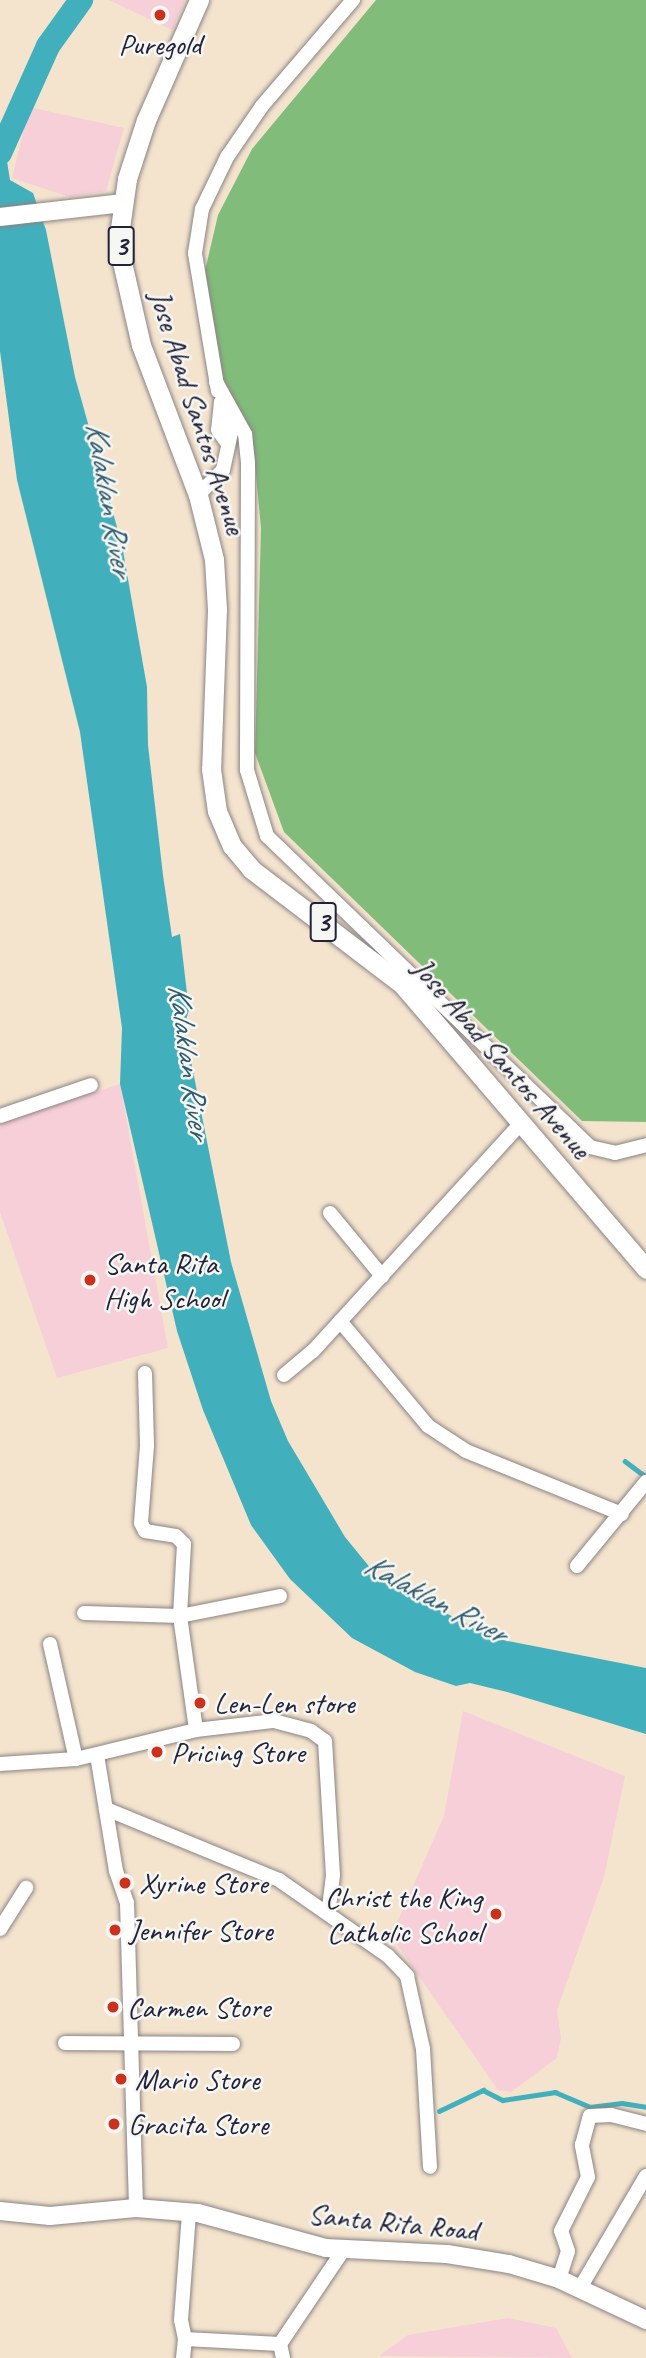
<!DOCTYPE html>
<style>
body{margin:0}
#map{position:relative;width:646px;height:2358px;overflow:hidden;background:#f4e4ce;font-family:Caveat,sans-serif}
div>[style]{position:absolute}
.built>*{inset:0;background:#f6cfd9}
.forest>*{inset:0;background:#82bc7a}
.water>*{inset:0;background:#41b0bc}
.stream>*{height:4.5px;margin:-2.25px;padding:0 2.25px;transform-origin:2.25px;border-radius:2.25px;background:#41b0bc}
.river>*{height:24px;margin:-12px;padding:0 12px;transform-origin:12px;border-radius:12px;background:#41b0bc}
.roads{filter:drop-shadow(0 0 2px #8b8384) drop-shadow(0 0 2px #8b8384)}
.minor>*{height:14px;margin:-7px;padding:0 7px;transform-origin:7px;border-radius:7px;background:#fff}
.major>*{height:18px;margin:-9px;padding:0 9px;transform-origin:9px;border-radius:9px;background:#fff}
.highway>*{height:19px;margin:-9.5px;padding:0 9.5px;transform-origin:9.5px;border-radius:9.5px;background:#fff}
.dots>*{width:19px;height:19px;translate:-50% -50%;box-sizing:border-box;border:4px solid #f6f6f2;border-radius:50%}
span{translate:-50% -50%;white-space:nowrap;text-align:center;line-height:1.15;-webkit-text-stroke:5px #f6f6f2;paint-order:stroke}
.shield-label span{padding:2px 5px;background:#f6f6f2;border:2px solid;border-radius:5px;-webkit-text-stroke-width:0}
.shield-label{font-size:28px;color:#22223b;font-weight:700}
.poi-label{font-size:30px;color:#22223b}
.left{translate:0 -50%;text-align:left}
.right{translate:-100% -50%;text-align:right}
.street-label{font-size:30px;color:#22223b}
.water-label{font-size:32px;color:#2e5b6f;font-style:italic}
</style>
<div id="map">
<div class="built">
<i style="clip-path:polygon(109px 0,185px 0,172px 30px)"></i>
<i style="clip-path:polygon(29px 107px,124px 128px,106px 191px,70px 197px,12px 178px)"></i>
<i style="clip-path:polygon(120px 1084px,168px 1348px,57px 1378px,0 1212px,0 1122px)"></i>
<i style="clip-path:polygon(463px 1711px,625px 1776px,604px 1877px,557px 2010px,561px 2038px,557px 2058px,511px 2092px,498px 2090px,391px 1936px,444px 1816px)"></i>
<i style="clip-path:polygon(508px 2318px,556px 2328px,572px 2358px,379px 2356px,408px 2335px)"></i>
</div>
<div class="forest">
<i style="clip-path:polygon(376px 0,646px 0,646px 1122px,582px 1121px,284px 832px,255px 753px,261px 528px,252px 432px,221px 375px,204px 275px,218px 215px,252px 149px)"></i>
</div>
<div class="water">
<i style="clip-path:polygon(0 150px,6px 155px,10px 180px,33px 193px,46px 230px,75px 377px,122px 545px,147px 687px,148px 745px,163px 875px,172px 937px,180px 934px,189px 1010px,184px 1026px,231px 1262px,271px 1401px,288px 1441px,345px 1537px,381px 1581px,498px 1639px,646px 1668px,646px 1734px,507px 1692px,470px 1683px,456px 1686px,415px 1672px,352px 1638px,290px 1579px,251px 1525px,203px 1410px,177px 1331px,120px 1084px,122px 1028px,80px 732px,17px 480px,0 351px)"></i>
</div>
<div class="stream">
<i style="left:625px;top:1461px;width:26px;rotate:37deg"></i>
<i style="left:439px;top:2111px;width:49px;rotate:-25.5deg"></i>
<i style="left:483px;top:2090px;width:22px;rotate:27deg"></i>
<i style="left:503px;top:2100px;width:53px;rotate:-8.7deg"></i>
<i style="left:555px;top:2092px;width:38px;rotate:23deg"></i>
<i style="left:590px;top:2107px;width:32px;rotate:-7deg"></i>
<i style="left:622px;top:2103px;width:24px;rotate:9deg"></i>
</div>
<div class="river">
<i style="left:0;top:153px;width:117px;rotate:-65.8deg"></i>
<i style="left:48px;top:46px;width:57px;rotate:-54.3deg"></i>
</div>
<div class="roads">
<div class="minor">
<i style="left:216px;top:382px;width:60px;rotate:60.9deg"></i>
<i style="left:245px;top:434px;width:30px;rotate:84deg"></i>
<i style="left:248px;top:464px;width:306px;rotate:90.2deg"></i>
<i style="left:247px;top:770px;width:69px;rotate:73.1deg"></i>
<i style="left:267px;top:836px;width:448px;rotate:43.9deg"></i>
<i style="left:590px;top:1147px;width:26px;rotate:13deg"></i>
<i style="left:615px;top:1153px;width:32px;rotate:-14deg"></i>
<i style="left:218px;top:391px;width:140px;rotate:-99.5deg"></i>
<i style="left:195px;top:253px;width:45px;rotate:-81deg"></i>
<i style="left:202px;top:209px;width:58px;rotate:-64.3deg"></i>
<i style="left:227px;top:157px;width:62px;rotate:-55.5deg"></i>
<i style="left:262px;top:106px;width:140px;rotate:-49.4deg"></i>
<i style="left:221px;top:402px;width:28px;rotate:96deg"></i>
<i style="left:218px;top:430px;width:16px;rotate:55deg"></i>
<i style="left:198px;top:495px;width:35px;rotate:-45deg"></i>
<i style="left:223px;top:470px;width:43px;rotate:-77.9deg"></i>
<i style="left:232px;top:428px;width:17px;rotate:-107deg"></i>
<i style="left:0;top:1116px;width:96px;rotate:-18.8deg"></i>
<i style="left:330px;top:1213px;width:82px;rotate:50.5deg"></i>
<i style="left:340px;top:1321px;width:137px;rotate:50deg"></i>
<i style="left:428px;top:1426px;width:45px;rotate:33.3deg"></i>
<i style="left:466px;top:1451px;width:168px;rotate:22deg"></i>
<i style="left:145px;top:1373px;width:73px;rotate:88.4deg"></i>
<i style="left:147px;top:1446px;width:77px;rotate:94.5deg"></i>
<i style="left:141px;top:1523px;width:9px;rotate:63deg"></i>
<i style="left:145px;top:1531px;width:31px;rotate:9deg"></i>
<i style="left:176px;top:1536px;width:11px;rotate:45deg"></i>
<i style="left:184px;top:1544px;width:72px;rotate:93.2deg"></i>
<i style="left:180px;top:1616px;width:115px;rotate:82deg"></i>
<i style="left:284px;top:1375px;width:38px;rotate:-40deg"></i>
<i style="left:313px;top:1351px;width:307px;rotate:-47.6deg"></i>
<i style="left:577px;top:1566px;width:109px;rotate:-50.6deg"></i>
<i style="left:84px;top:1613px;width:96px;rotate:1.8deg"></i>
<i style="left:180px;top:1616px;width:102px;rotate:-11.3deg"></i>
<i style="left:50px;top:1644px;width:118px;rotate:77.3deg"></i>
<i style="left:97px;top:1755px;width:118px;rotate:80.7deg"></i>
<i style="left:116px;top:1871px;width:34px;rotate:71deg"></i>
<i style="left:127px;top:1903px;width:305px;rotate:88.3deg"></i>
<i style="left:0;top:1764px;width:76px;rotate:-3.8deg"></i>
<i style="left:76px;top:1759px;width:123px;rotate:-13.6deg"></i>
<i style="left:196px;top:1730px;width:79px;rotate:-6.6deg"></i>
<i style="left:274px;top:1721px;width:38px;rotate:15deg"></i>
<i style="left:311px;top:1731px;width:17px;rotate:36deg"></i>
<i style="left:325px;top:1741px;width:134px;rotate:86.6deg"></i>
<i style="left:333px;top:1875px;width:38px;rotate:97deg"></i>
<i style="left:106px;top:1809px;width:187px;rotate:22.3deg"></i>
<i style="left:279px;top:1880px;width:133px;rotate:34.9deg"></i>
<i style="left:388px;top:1956px;width:28px;rotate:46deg"></i>
<i style="left:407px;top:1976px;width:75px;rotate:77.6deg"></i>
<i style="left:423px;top:2049px;width:118px;rotate:86.6deg"></i>
<i style="left:0;top:1929px;width:49px;rotate:-57.6deg"></i>
<i style="left:65px;top:2043px;width:168px;rotate:0.3deg"></i>
<i style="left:559px;top:2279px;width:29px;rotate:-72deg"></i>
<i style="left:568px;top:2251px;width:21px;rotate:-109deg"></i>
<i style="left:561px;top:2231px;width:60px;rotate:-63.4deg"></i>
<i style="left:588px;top:2177px;width:33px;rotate:-101deg"></i>
<i style="left:582px;top:2145px;width:30px;rotate:-75deg"></i>
<i style="left:590px;top:2116px;width:21px;rotate:-3deg"></i>
<i style="left:611px;top:2115px;width:36px;rotate:14deg"></i>
<i style="left:580px;top:2288px;width:130px;rotate:-59.5deg"></i>
<i style="left:185px;top:2339px;width:19px;rotate:-102deg"></i>
<i style="left:181px;top:2320px;width:107px;rotate:-85.7deg"></i>
<i style="left:183px;top:2358px;width:19px;rotate:-84deg"></i>
<i style="left:185px;top:2339px;width:95px;rotate:3deg"></i>
<i style="left:283px;top:2358px;width:14px;rotate:-102deg"></i>
<i style="left:280px;top:2344px;width:115px;rotate:-56deg"></i>
</div>
<div class="major">
<i style="left:0;top:217px;width:124px;rotate:-6.5deg"></i>
<i style="left:0;top:2211px;width:50px;rotate:5.7deg"></i>
<i style="left:50px;top:2216px;width:86px;rotate:-5.3deg"></i>
<i style="left:136px;top:2208px;width:62px;rotate:4.6deg"></i>
<i style="left:198px;top:2213px;width:133px;rotate:15.3deg"></i>
<i style="left:326px;top:2248px;width:121px;rotate:2.8deg"></i>
<i style="left:447px;top:2254px;width:63px;rotate:9.2deg"></i>
<i style="left:509px;top:2264px;width:52px;rotate:16.7deg"></i>
<i style="left:559px;top:2279px;width:96px;rotate:25.2deg"></i>
</div>
<div class="highway">
<i style="left:199px;top:0;width:131px;rotate:113.8deg"></i>
<i style="left:146px;top:120px;width:62px;rotate:107.9deg"></i>
<i style="left:127px;top:179px;width:49px;rotate:98.1deg"></i>
<i style="left:120px;top:228px;width:34px;rotate:87deg"></i>
<i style="left:122px;top:262px;width:85px;rotate:77.1deg"></i>
<i style="left:141px;top:345px;width:160px;rotate:69.2deg"></i>
<i style="left:198px;top:495px;width:66px;rotate:76deg"></i>
<i style="left:214px;top:559px;width:50px;rotate:86.6deg"></i>
<i style="left:217px;top:609px;width:160px;rotate:92.1deg"></i>
<i style="left:211px;top:769px;width:42px;rotate:81.9deg"></i>
<i style="left:217px;top:811px;width:38px;rotate:67deg"></i>
<i style="left:232px;top:846px;width:30px;rotate:50deg"></i>
<i style="left:251px;top:869px;width:190px;rotate:37.3deg"></i>
<i style="left:402px;top:984px;width:375px;rotate:49.4deg"></i>
</div>
</div>
<div class="dots">
<i style="left:160px;top:15px;background:#c8321e"></i>
<i style="left:90px;top:1280px;background:#c8321e"></i>
<i style="left:200px;top:1703px;background:#c8321e"></i>
<i style="left:157px;top:1752px;background:#c8321e"></i>
<i style="left:125px;top:1883px;background:#c8321e"></i>
<i style="left:496px;top:1914px;background:#c8321e"></i>
<i style="left:115px;top:1930px;background:#c8321e"></i>
<i style="left:113px;top:2007px;background:#c8321e"></i>
<i style="left:121px;top:2079px;background:#c8321e"></i>
<i style="left:114px;top:2124px;background:#c8321e"></i>
</div>
<div class="shield-label">
<span style="left:121px;top:246px">3</span>
<span style="left:323px;top:922px">3</span>
</div>
<div class="poi-label">
<span style="left:160px;top:44px">Puregold</span>
<span class="left" style="left:104px;top:1280px">Santa Rita<br>High School</span>
<span class="left" style="left:214px;top:1703px">Len-Len store</span>
<span class="left" style="left:171px;top:1752px">Pricing Store</span>
<span class="left" style="left:139px;top:1883px">Xyrine Store</span>
<span class="right" style="left:482px;top:1914px">Christ the King<br>Catholic School</span>
<span class="left" style="left:129px;top:1930px">Jennifer Store</span>
<span class="left" style="left:127px;top:2007px">Carmen Store</span>
<span class="left" style="left:135px;top:2079px">Mario Store</span>
<span class="left" style="left:128px;top:2124px">Gracita Store</span>
</div>
<div class="street-label">
<span style="left:198px;top:412px;rotate:72deg">Jose Abad Santos Avenue</span>
<span style="left:502px;top:1058px;rotate:49deg">Jose Abad Santos Avenue</span>
<span style="left:393px;top:2222px;rotate:6deg">Santa Rita Road</span>
</div>
<div class="water-label">
<span style="left:109px;top:499px;rotate:80deg">Kalaklan River</span>
<span style="left:189px;top:1061px;rotate:82deg">Kalaklan River</span>
<span style="left:435px;top:1599px;rotate:28deg">Kalaklan River</span>
</div>
</div>
